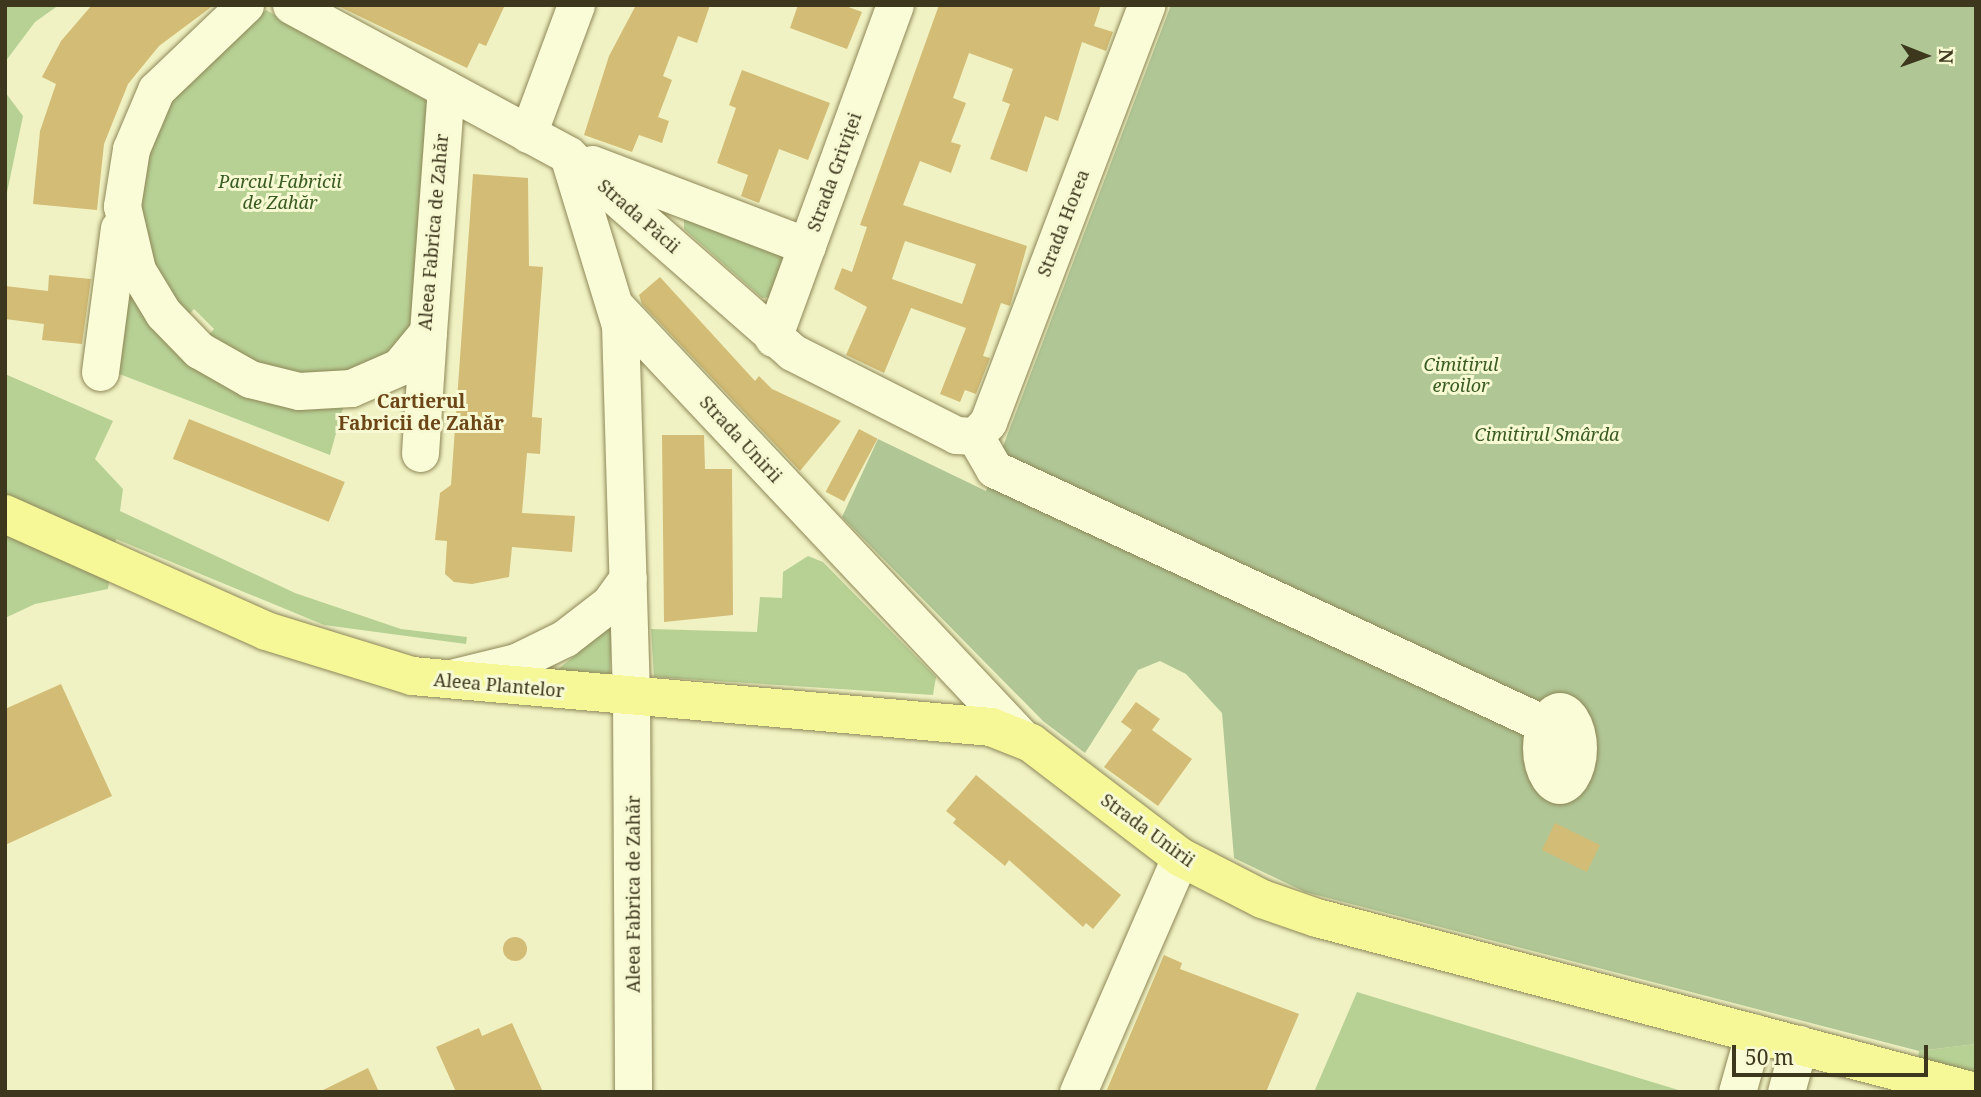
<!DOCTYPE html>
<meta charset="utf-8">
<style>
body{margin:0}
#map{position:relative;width:1981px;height:1097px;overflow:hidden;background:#f0f2c3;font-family:"Noto Serif",serif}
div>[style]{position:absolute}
.green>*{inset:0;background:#b7d195}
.cemetery>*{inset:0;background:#b0c695}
.building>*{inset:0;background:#d3bc75;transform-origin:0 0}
.round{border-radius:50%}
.roads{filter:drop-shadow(0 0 2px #8e8758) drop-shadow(0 0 2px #8e8758)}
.minor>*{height:37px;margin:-18.5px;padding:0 18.5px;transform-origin:18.5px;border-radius:18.5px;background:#fafcd7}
.minor>.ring{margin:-18.5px;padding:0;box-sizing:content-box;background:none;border:37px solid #fafcd7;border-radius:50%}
.major>*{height:38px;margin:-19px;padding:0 19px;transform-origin:19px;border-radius:19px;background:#f6f898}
span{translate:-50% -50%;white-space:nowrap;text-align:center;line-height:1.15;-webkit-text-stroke:6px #f7f9d3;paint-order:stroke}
.street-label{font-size:18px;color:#3d371d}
.park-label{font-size:18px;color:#3a5b22;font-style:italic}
.neighbourhood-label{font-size:19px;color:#6d4618;font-weight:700}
.frame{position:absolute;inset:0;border:7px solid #3d371d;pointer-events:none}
.north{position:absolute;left:1890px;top:21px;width:70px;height:70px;-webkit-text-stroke:5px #f7f9d3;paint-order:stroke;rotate:91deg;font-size:19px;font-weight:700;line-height:28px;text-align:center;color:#3d371d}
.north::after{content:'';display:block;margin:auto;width:24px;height:32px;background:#3d371d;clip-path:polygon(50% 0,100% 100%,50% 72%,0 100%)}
.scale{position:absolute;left:1732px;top:1045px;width:196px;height:32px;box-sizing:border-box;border:4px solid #3d371d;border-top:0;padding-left:9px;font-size:21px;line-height:24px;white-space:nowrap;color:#3d371d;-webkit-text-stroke:5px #f7f9d3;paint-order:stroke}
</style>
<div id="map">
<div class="green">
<i style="clip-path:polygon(5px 5px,59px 5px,35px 22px,5px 62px)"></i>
<i style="clip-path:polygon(266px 10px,429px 102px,413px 329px,367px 370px,277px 374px,205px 339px,214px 329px,194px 309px,184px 319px,155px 272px,137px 206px,158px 109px)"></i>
<i style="clip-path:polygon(5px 92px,23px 116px,5px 202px)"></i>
<i style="clip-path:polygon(684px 216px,785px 253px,773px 297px,762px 298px,684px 229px)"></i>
<i style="clip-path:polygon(120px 282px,143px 308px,344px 404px,330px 455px,109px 370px)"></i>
<i style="clip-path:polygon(5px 374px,113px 421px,95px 459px,123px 489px,120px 511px,295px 593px,401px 629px,467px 637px,466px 644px,324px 625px,116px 539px,108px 589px,35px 604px,5px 618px)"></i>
<i style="clip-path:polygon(808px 556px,823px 562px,936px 677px,933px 695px,654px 677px,651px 629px,757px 632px,760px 597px,782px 598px,783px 572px)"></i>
<i style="clip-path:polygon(606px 630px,612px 630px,610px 674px,557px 670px)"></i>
<i style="clip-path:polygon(1357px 992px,1685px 1092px,1314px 1092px)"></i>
<i style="clip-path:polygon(1976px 1044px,1976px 1072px,1918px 1058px,1919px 1051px)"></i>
</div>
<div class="cemetery">
<i style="clip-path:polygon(1171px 5px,1976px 5px,1976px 1044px,1919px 1051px,1305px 892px,1234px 858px,1222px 713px,1186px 674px,1160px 661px,1138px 670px,1085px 753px,1043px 721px,842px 517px,878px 439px,986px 491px)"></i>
</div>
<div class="building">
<i style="clip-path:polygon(92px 5px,214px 5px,159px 46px,128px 84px,104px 144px,97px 210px,33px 204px,40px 131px,56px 84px,42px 77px,61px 41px)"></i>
<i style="clip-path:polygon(336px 5px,505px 5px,486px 46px,479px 43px,467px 68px)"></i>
<i style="clip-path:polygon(636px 5px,710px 5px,697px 43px,678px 36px,663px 76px,672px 80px,658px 117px,669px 121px,662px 143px,639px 135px,632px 152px,584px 135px,609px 56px)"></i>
<i style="clip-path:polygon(798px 5px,843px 5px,862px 12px,847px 49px,790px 28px)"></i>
<i style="clip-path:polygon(evenodd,939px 5px,1101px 5px,1094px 26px,1113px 32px,1106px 51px,1082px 42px,1058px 121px,1045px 116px,1027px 172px,990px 159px,1010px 104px,1002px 101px,1013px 69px,969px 53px,953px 98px,966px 103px,951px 142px,961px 145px,951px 173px,920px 161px,903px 205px,1027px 246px,1010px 306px,1001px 303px,983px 356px,990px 358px,976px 394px,965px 390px,960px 402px,940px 394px,966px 328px,911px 308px,884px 373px,846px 355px,867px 307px,834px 289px,842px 268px,852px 272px,867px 227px,860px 225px,939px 5px,905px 241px,976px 264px,962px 304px,892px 279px,905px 241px)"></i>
<i style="clip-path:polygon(742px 70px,830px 103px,808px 160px,779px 149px,759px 203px,741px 196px,748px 175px,717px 163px,736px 108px,729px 105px)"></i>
<i style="clip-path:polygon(473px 174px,528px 178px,529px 266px,543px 267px,532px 417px,542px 418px,540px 454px,527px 453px,522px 513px,575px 516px,572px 552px,512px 547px,509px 577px,472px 584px,454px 582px,445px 574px,447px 541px,435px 540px,440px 493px,451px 485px)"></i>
<i style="clip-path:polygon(49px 275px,91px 279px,82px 344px,42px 340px,44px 324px,5px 319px,5px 286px,48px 291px)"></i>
<i style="clip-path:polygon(660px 277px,755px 381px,759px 376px,772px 389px,841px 421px,800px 471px,642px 304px,639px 295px)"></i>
<i style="left:189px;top:419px;width:168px;height:43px;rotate:22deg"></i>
<i style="left:859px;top:429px;width:21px;height:71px;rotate:28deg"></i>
<i style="clip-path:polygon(662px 435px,704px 435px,705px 469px,732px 469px,733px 615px,664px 622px)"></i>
<i style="clip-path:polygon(61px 684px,112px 796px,5px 845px,5px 709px)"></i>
<i style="clip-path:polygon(1136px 702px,1160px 719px,1152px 730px,1192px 759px,1158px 806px,1104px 767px,1132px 730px,1121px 722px)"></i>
<i style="clip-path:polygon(976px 775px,1121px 895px,1093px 929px,1086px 923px,1083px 927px,1009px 860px,1005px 866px,953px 823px,956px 819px,946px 811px)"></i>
<i style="left:1555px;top:823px;width:50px;height:30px;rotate:26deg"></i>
<i class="round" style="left:503px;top:937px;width:24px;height:24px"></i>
<i style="clip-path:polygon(1164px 955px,1182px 963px,1180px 969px,1299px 1014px,1266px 1092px,1106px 1092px)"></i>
<i style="clip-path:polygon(512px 1023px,543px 1092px,456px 1092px,436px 1047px,479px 1028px,482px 1036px)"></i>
<i style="clip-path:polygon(368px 1068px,379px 1092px,319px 1092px)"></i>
</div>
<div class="roads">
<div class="minor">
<i style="left:245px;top:5px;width:123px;rotate:136.3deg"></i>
<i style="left:156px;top:90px;width:64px;rotate:113deg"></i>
<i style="left:131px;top:149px;width:58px;rotate:99deg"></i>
<i style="left:122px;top:206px;width:66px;rotate:76.8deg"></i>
<i style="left:137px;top:270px;width:50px;rotate:58.8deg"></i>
<i style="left:163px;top:313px;width:52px;rotate:45.8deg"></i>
<i style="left:199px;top:350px;width:59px;rotate:29.6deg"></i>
<i style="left:250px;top:379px;width:50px;rotate:13.8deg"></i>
<i style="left:299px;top:391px;width:52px;rotate:-3.3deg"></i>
<i style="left:351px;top:388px;width:52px;rotate:-23.6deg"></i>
<i style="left:399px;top:367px;width:45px;rotate:-50.4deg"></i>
<i style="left:428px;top:332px;width:244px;rotate:-85.8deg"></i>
<i style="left:291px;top:5px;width:315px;rotate:28.4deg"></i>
<i style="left:568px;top:155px;width:298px;rotate:41.3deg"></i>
<i style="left:792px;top:352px;width:184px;rotate:26.8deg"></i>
<i style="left:956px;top:435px;width:19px;rotate:3deg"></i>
<i style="left:528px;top:134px;width:138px;rotate:-69.6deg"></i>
<i style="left:568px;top:155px;width:178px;rotate:73deg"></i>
<i style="left:620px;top:325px;width:371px;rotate:88.3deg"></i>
<i style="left:631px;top:696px;width:396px;rotate:89.7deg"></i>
<i style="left:592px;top:164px;width:230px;rotate:20.9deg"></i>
<i style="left:617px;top:308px;width:589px;rotate:46.72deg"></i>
<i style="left:773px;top:338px;width:355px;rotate:-69.9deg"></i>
<i style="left:100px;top:372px;width:145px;rotate:-82.5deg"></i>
<i style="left:975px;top:436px;width:38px;rotate:60deg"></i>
<i style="left:994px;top:469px;width:604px;rotate:24.87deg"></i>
<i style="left:975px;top:436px;width:19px;rotate:-47deg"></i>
<i style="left:988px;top:422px;width:446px;rotate:-69.2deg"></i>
<i style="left:420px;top:453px;width:121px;rotate:-86.2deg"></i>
<i style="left:455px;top:677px;width:63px;rotate:-13.8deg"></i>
<i style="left:516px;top:662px;width:55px;rotate:-26.1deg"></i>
<i style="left:565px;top:638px;width:56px;rotate:-37.7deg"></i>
<i style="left:609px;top:604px;width:32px;rotate:-54deg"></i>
<i class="ring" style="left:1541px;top:711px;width:-1px;height:-1px"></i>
<i style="left:1078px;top:1092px;width:256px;rotate:-66.5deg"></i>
<i style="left:1737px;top:1092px;width:62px;rotate:-74.2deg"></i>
<i style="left:1786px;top:1092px;width:50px;rotate:-74.8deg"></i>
</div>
<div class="major">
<i style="left:5px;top:514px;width:286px;rotate:24.1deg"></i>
<i style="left:266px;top:631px;width:153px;rotate:17.1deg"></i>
<i style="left:412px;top:676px;width:581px;rotate:5.03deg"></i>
<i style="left:991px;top:727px;width:43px;rotate:21.8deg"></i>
<i style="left:1031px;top:743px;width:188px;rotate:37.4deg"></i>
<i style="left:1180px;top:857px;width:92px;rotate:27.1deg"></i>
<i style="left:1262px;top:899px;width:58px;rotate:19.1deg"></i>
<i style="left:1317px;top:918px;width:681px;rotate:14.81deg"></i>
</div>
</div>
<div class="street-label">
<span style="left:834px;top:172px;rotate:-70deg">Strada Griviței</span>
<span style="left:639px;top:216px;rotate:41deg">Strada Păcii</span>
<span style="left:1063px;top:223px;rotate:-69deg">Strada Horea</span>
<span style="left:433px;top:232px;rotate:-85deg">Aleea Fabrica de Zahăr</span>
<span style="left:741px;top:439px;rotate:47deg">Strada Unirii</span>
<span style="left:499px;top:685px;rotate:5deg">Aleea Plantelor</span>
<span style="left:1148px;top:830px;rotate:36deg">Strada Unirii</span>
<span style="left:633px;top:894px;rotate:-90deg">Aleea Fabrica de Zahăr</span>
</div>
<div class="park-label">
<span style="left:280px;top:192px">Parcul Fabricii<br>de Zahăr</span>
<span style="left:1461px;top:375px">Cimitirul<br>eroilor</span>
<span style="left:1547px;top:434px">Cimitirul Smârda</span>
</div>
<div class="neighbourhood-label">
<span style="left:421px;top:413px">Cartierul<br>Fabricii de Zahăr</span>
</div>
<div class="frame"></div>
<div class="north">N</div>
<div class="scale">50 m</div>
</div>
